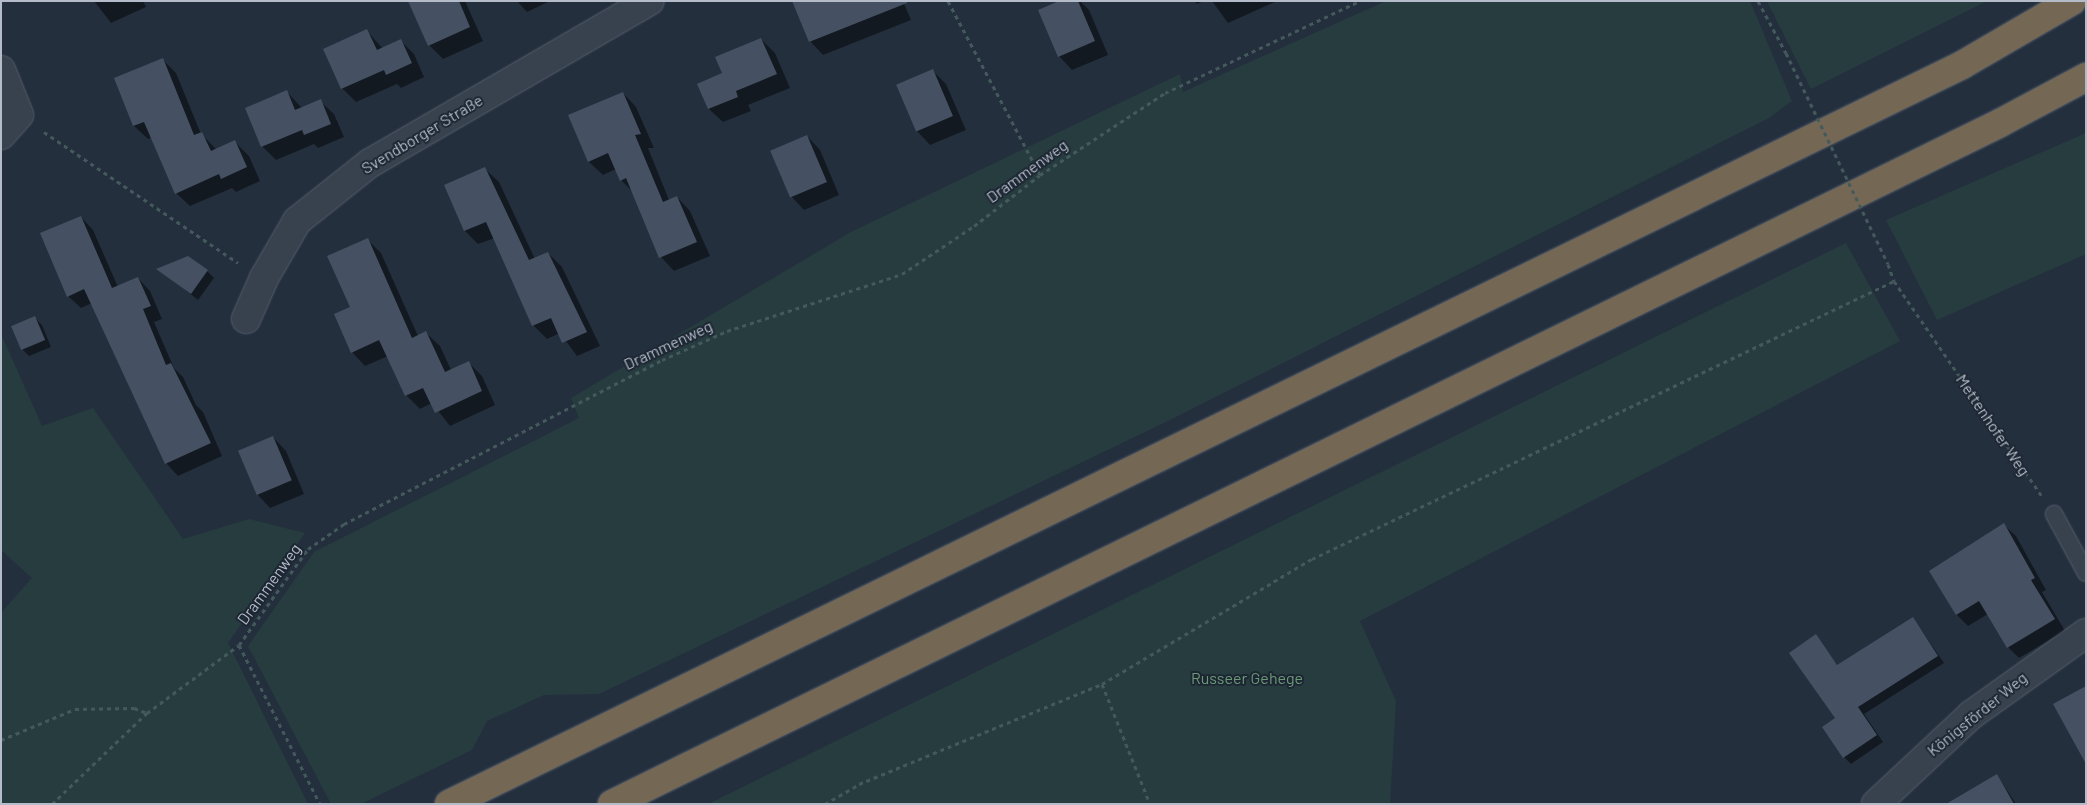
<!DOCTYPE html>
<meta charset="utf-8">
<style>
body{margin:0}
#map{position:relative;width:2087px;height:805px;overflow:hidden;background:#242f3e;font-family:Barlow,sans-serif}
div>[style]{position:absolute}
.green>*{inset:0;background:#263c3f}
.shadow>*{inset:0;background:#0007}
.building>*{inset:0;background:#455162;transform-origin:0 0}
.path>*{height:3px;margin-top:-1.5px;transform-origin:0;background:repeating-linear-gradient(90deg,#44595c 0 4px,transparent 0 8px)}
.roads{filter:drop-shadow(0 0 1px #565f6c) drop-shadow(0 0 1px #565f6c)}
.service>*{height:16px;margin:-8px;padding:0 8px;transform-origin:8px;border-radius:8px;background:#38414e}
.minor>*{height:28px;margin:-14px;padding:0 14px;transform-origin:14px;border-radius:14px;background:#38414e}
.motorway>*{height:28px;margin:-14px;padding:0 14px;transform-origin:14px;border-radius:14px;background:#746855}
.path-bridge>*{height:3px;margin-top:-1.5px;transform-origin:0;background:repeating-linear-gradient(90deg,#44595c 0 4px,transparent 0 8px)}
span{translate:-50% -50%;white-space:nowrap;text-align:center;line-height:1.15;-webkit-text-stroke:4px #1d2633;paint-order:stroke}
.street-label{font-size:16px;color:#b4bcc9}
.park-label{font-size:16px;color:#6b9a76}
.frame{position:absolute;inset:0;border:2px solid #b4bcc9;pointer-events:none}
</style>
<div id="map">
<div class="green">
<i style="clip-path:polygon(1386px 1px,1750px 1px,1792px 101px,1769px 118px,1170px 420px,599px 694px,544px 695px,487px 721px,472px 750px,361px 804px,331px 804px,248px 646px,314px 552px,579px 418px,571px 398px,851px 232px,1180px 74px,1183px 92px)"></i>
<i style="clip-path:polygon(1767px 1px,1987px 1px,1811px 89px)"></i>
<i style="clip-path:polygon(2086px 133px,2086px 254px,1937px 320px,1886px 220px)"></i>
<i style="clip-path:polygon(1846px 243px,1900px 341px,1360px 621px,1396px 701px,1390px 804px,708px 804px)"></i>
<i style="clip-path:polygon(1px 334px,42px 426px,93px 408px,183px 539px,249px 519px,305px 533px,228px 643px,308px 804px,1px 804px,1px 613px,32px 578px,1px 550px)"></i>
</div>
<div class="shadow">
<i style="clip-path:polygon(94px 1px,143px 1px,146px 7px,111px 23px)"></i>
<i style="clip-path:polygon(416px 1px,465px 1px,483px 41px,443px 59px,429px 45px)"></i>
<i style="clip-path:polygon(517px 1px,550px 1px,527px 12px)"></i>
<i style="clip-path:polygon(903px 1px,911px 20px,823px 55px,810px 41px)"></i>
<i style="clip-path:polygon(1062px 1px,1080px 1px,1089px 10px,1108px 55px,1072px 70px,1059px 56px)"></i>
<i style="clip-path:polygon(1194px 1px,1204px 1px,1197px 4px)"></i>
<i style="clip-path:polygon(1212px 1px,1277px 1px,1228px 23px)"></i>
<i style="clip-path:polygon(367px 31px,383px 49px,401px 41px,414px 54px,424px 77px,401px 88px,397px 84px,356px 102px,342px 88px)"></i>
<i style="clip-path:polygon(761px 39px,775px 53px,790px 88px,748px 105px,751px 111px,723px 122px,709px 109px,699px 84px,723px 74px)"></i>
<i style="clip-path:polygon(162px 59px,176px 73px,201px 134px,217px 150px,235px 142px,249px 156px,260px 181px,236px 192px,232px 188px,190px 206px,176px 193px,152px 137px,148px 139px,134px 126px,115px 79px)"></i>
<i style="clip-path:polygon(933px 71px,946px 84px,966px 130px,930px 145px,917px 131px)"></i>
<i style="clip-path:polygon(287px 92px,302px 108px,320px 101px,334px 114px,344px 137px,318px 148px,314px 144px,276px 160px,262px 146px)"></i>
<i style="clip-path:polygon(623px 93px,636px 107px,654px 148px,648px 148px,669px 200px,677px 197px,690px 211px,710px 256px,674px 271px,661px 257px,633px 192px,621px 180px,616px 169px,603px 175px,589px 162px)"></i>
<i style="clip-path:polygon(807px 136px,820px 150px,839px 195px,804px 210px,791px 196px)"></i>
<i style="clip-path:polygon(485px 169px,499px 182px,535px 259px,548px 253px,562px 267px,600px 346px,577px 356px,560px 333px,547px 339px,533px 325px,495px 238px,478px 244px,465px 231px,446px 186px)"></i>
<i style="clip-path:polygon(81px 217px,93px 230px,118px 287px,138px 278px,150px 291px,162px 319px,154px 322px,174px 368px,183px 377px,196px 405px,203px 412px,222px 456px,178px 476px,166px 463px,92px 303px,81px 308px,68px 296px)"></i>
<i style="clip-path:polygon(367px 239px,381px 253px,418px 336px,426px 333px,440px 346px,451px 370px,468px 362px,482px 376px,495px 405px,450px 426px,432px 403px,420px 409px,406px 395px,388px 356px,365px 366px,352px 352px,352px 307px)"></i>
<i style="clip-path:polygon(159px 269px,207px 271px,214px 278px,198px 300px)"></i>
<i style="clip-path:polygon(35px 318px,42px 325px,51px 347px,29px 356px,22px 349px)"></i>
<i style="clip-path:polygon(273px 437px,286px 451px,304px 494px,270px 508px,257px 494px)"></i>
<i style="clip-path:polygon(2004px 525px,2016px 536px,2046px 590px,2042px 592px,2065px 631px,2019px 658px,2008px 647px,1988px 614px,1968px 626px,1957px 615px,1931px 571px)"></i>
<i style="clip-path:polygon(1913px 618px,1944px 663px,1864px 714px,1883px 742px,1851px 764px,1844px 757px,1815px 636px,1838px 666px)"></i>
<i style="clip-path:polygon(1997px 775px,2016px 804px,1967px 804px)"></i>
</div>
<div class="building">
<i style="clip-path:polygon(408px 1px,459px 1px,470px 27px,428px 46px)"></i>
<i style="clip-path:polygon(792px 1px,907px 1px,907px 3px,809px 42px)"></i>
<i style="clip-path:polygon(1059px 1px,1078px 1px,1095px 41px,1058px 57px,1038px 10px)"></i>
<i style="clip-path:polygon(367px 29px,377px 50px,401px 39px,412px 63px,386px 75px,384px 70px,341px 89px,323px 49px)"></i>
<i style="clip-path:polygon(761px 38px,777px 74px,736px 91px,738px 97px,708px 109px,697px 84px,722px 73px,715px 57px)"></i>
<i style="clip-path:polygon(163px 58px,194px 135px,202px 132px,211px 151px,235px 140px,247px 167px,221px 179px,219px 174px,175px 194px,144px 122px,133px 126px,114px 78px)"></i>
<i style="left:933px;top:69px;width:51px;height:40px;rotate:67deg"></i>
<i style="clip-path:polygon(287px 90px,295px 110px,321px 99px,331px 124px,304px 135px,302px 130px,261px 147px,245px 108px)"></i>
<i style="clip-path:polygon(623px 92px,641px 134px,635px 135px,663px 202px,677px 196px,697px 242px,659px 258px,626px 178px,620px 181px,608px 153px,588px 162px,568px 115px)"></i>
<i style="left:807px;top:135px;width:51px;height:40px;rotate:67deg"></i>
<i style="clip-path:polygon(485px 167px,529px 260px,548px 252px,587px 332px,562px 343px,551px 318px,532px 326px,486px 222px,464px 231px,444px 185px)"></i>
<i style="clip-path:polygon(81px 216px,112px 288px,138px 277px,151px 306px,143px 309px,166px 365px,171px 363px,211px 443px,165px 464px,84px 289px,67px 297px,40px 233px)"></i>
<i style="clip-path:polygon(368px 238px,412px 338px,426px 331px,445px 372px,469px 361px,482px 391px,435px 413px,423px 388px,405px 396px,379px 340px,351px 353px,334px 314px,350px 307px,327px 256px)"></i>
<i style="clip-path:polygon(188px 256px,208px 270px,191px 294px,156px 269px)"></i>
<i style="left:35px;top:316px;width:26px;height:26px;rotate:67deg"></i>
<i style="left:273px;top:436px;width:48px;height:38px;rotate:67deg"></i>
<i style="clip-path:polygon(2004px 523px,2035px 578px,2031px 580px,2055px 619px,2007px 648px,1979px 601px,1956px 615px,1929px 571px)"></i>
<i style="clip-path:polygon(1913px 617px,1938px 656px,1858px 707px,1877px 735px,1843px 758px,1822px 727px,1835px 718px,1789px 653px,1816px 634px,1837px 665px)"></i>
<i style="clip-path:polygon(2086px 686px,2086px 764px,2053px 704px)"></i>
<i style="clip-path:polygon(1997px 774px,2014px 804px,1946px 804px)"></i>
</div>
<div class="path">
<i style="left:948px;top:1px;width:197px;rotate:62.1deg"></i>
<i style="left:1758px;top:1px;width:59px;rotate:61.7deg"></i>
<i style="left:44px;top:132px;width:234px;rotate:34deg"></i>
<i style="left:1888px;top:264px;width:18px;rotate:71deg"></i>
<i style="left:1894px;top:281px;width:260px;rotate:55.5deg"></i>
<i style="left:239px;top:645px;width:178px;rotate:63deg"></i>
<i style="left:1102px;top:684px;width:129px;rotate:68.2deg"></i>
<i style="left:1px;top:740px;width:80px;rotate:-22.7deg"></i>
<i style="left:75px;top:709px;width:59px;rotate:-1deg"></i>
<i style="left:134px;top:708px;width:14px;rotate:21deg"></i>
<i style="left:52px;top:804px;width:132px;rotate:-43.8deg"></i>
<i style="left:147px;top:713px;width:114px;rotate:-36.5deg"></i>
<i style="left:239px;top:645px;width:118px;rotate:-54.3deg"></i>
<i style="left:308px;top:549px;width:44px;rotate:-34.8deg"></i>
<i style="left:344px;top:524px;width:358px;rotate:-27.3deg"></i>
<i style="left:662px;top:360px;width:71px;rotate:-24deg"></i>
<i style="left:727px;top:331px;width:184px;rotate:-18deg"></i>
<i style="left:902px;top:274px;width:87px;rotate:-33.7deg"></i>
<i style="left:974px;top:226px;width:83px;rotate:-37.7deg"></i>
<i style="left:1040px;top:175px;width:149px;rotate:-33.3deg"></i>
<i style="left:1165px;top:93px;width:216px;rotate:-25.3deg"></i>
<i style="left:825px;top:804px;width:39px;rotate:-30deg"></i>
<i style="left:859px;top:784px;width:263px;rotate:-22.4deg"></i>
<i style="left:1102px;top:684px;width:244px;rotate:-30.8deg"></i>
<i style="left:1312px;top:559px;width:645px;rotate:-25.53deg"></i>
</div>
<div class="roads">
<div class="service">
<i style="left:2054px;top:514px;width:67px;rotate:61.5deg"></i>
</div>
<div class="minor">
<i style="left:1px;top:70px;width:48px;rotate:68.2deg"></i>
<i style="left:19px;top:115px;width:27px;rotate:132deg"></i>
<i style="left:246px;top:319px;width:45px;rotate:-66.3deg"></i>
<i style="left:264px;top:278px;width:66px;rotate:-59.9deg"></i>
<i style="left:297px;top:221px;width:93px;rotate:-38.5deg"></i>
<i style="left:370px;top:163px;width:323px;rotate:-30.1deg"></i>
<i style="left:1876px;top:804px;width:130px;rotate:-43.1deg"></i>
<i style="left:1971px;top:715px;width:141px;rotate:-35.5deg"></i>
</div>
<div class="motorway">
<i style="left:449px;top:804px;width:1684px;rotate:-26.03deg"></i>
<i style="left:1962px;top:65px;width:127px;rotate:-30.2deg"></i>
<i style="left:612px;top:804px;width:1546px;rotate:-26.13deg"></i>
<i style="left:2000px;top:123px;width:98px;rotate:-28.1deg"></i>
</div>
</div>
<div class="path-bridge">
<i style="left:1786px;top:53px;width:234px;rotate:64.2deg"></i>
</div>
<div class="street-label">
<span style="left:422px;top:134px;rotate:-31deg">Svendborger Straße</span>
<span style="left:1027px;top:171px;rotate:-36deg">Drammenweg</span>
<span style="left:668px;top:345px;rotate:-25deg">Drammenweg</span>
<span style="left:1993px;top:425px;rotate:56deg">Mettenhofer Weg</span>
<span style="left:269px;top:584px;rotate:-54deg">Drammenweg</span>
<span style="left:1977px;top:714px;rotate:-39deg">Königsförder Weg</span>
</div>
<div class="park-label">
<span style="left:1247px;top:678px">Russeer Gehege</span>
</div>
<div class="frame"></div>
</div>
